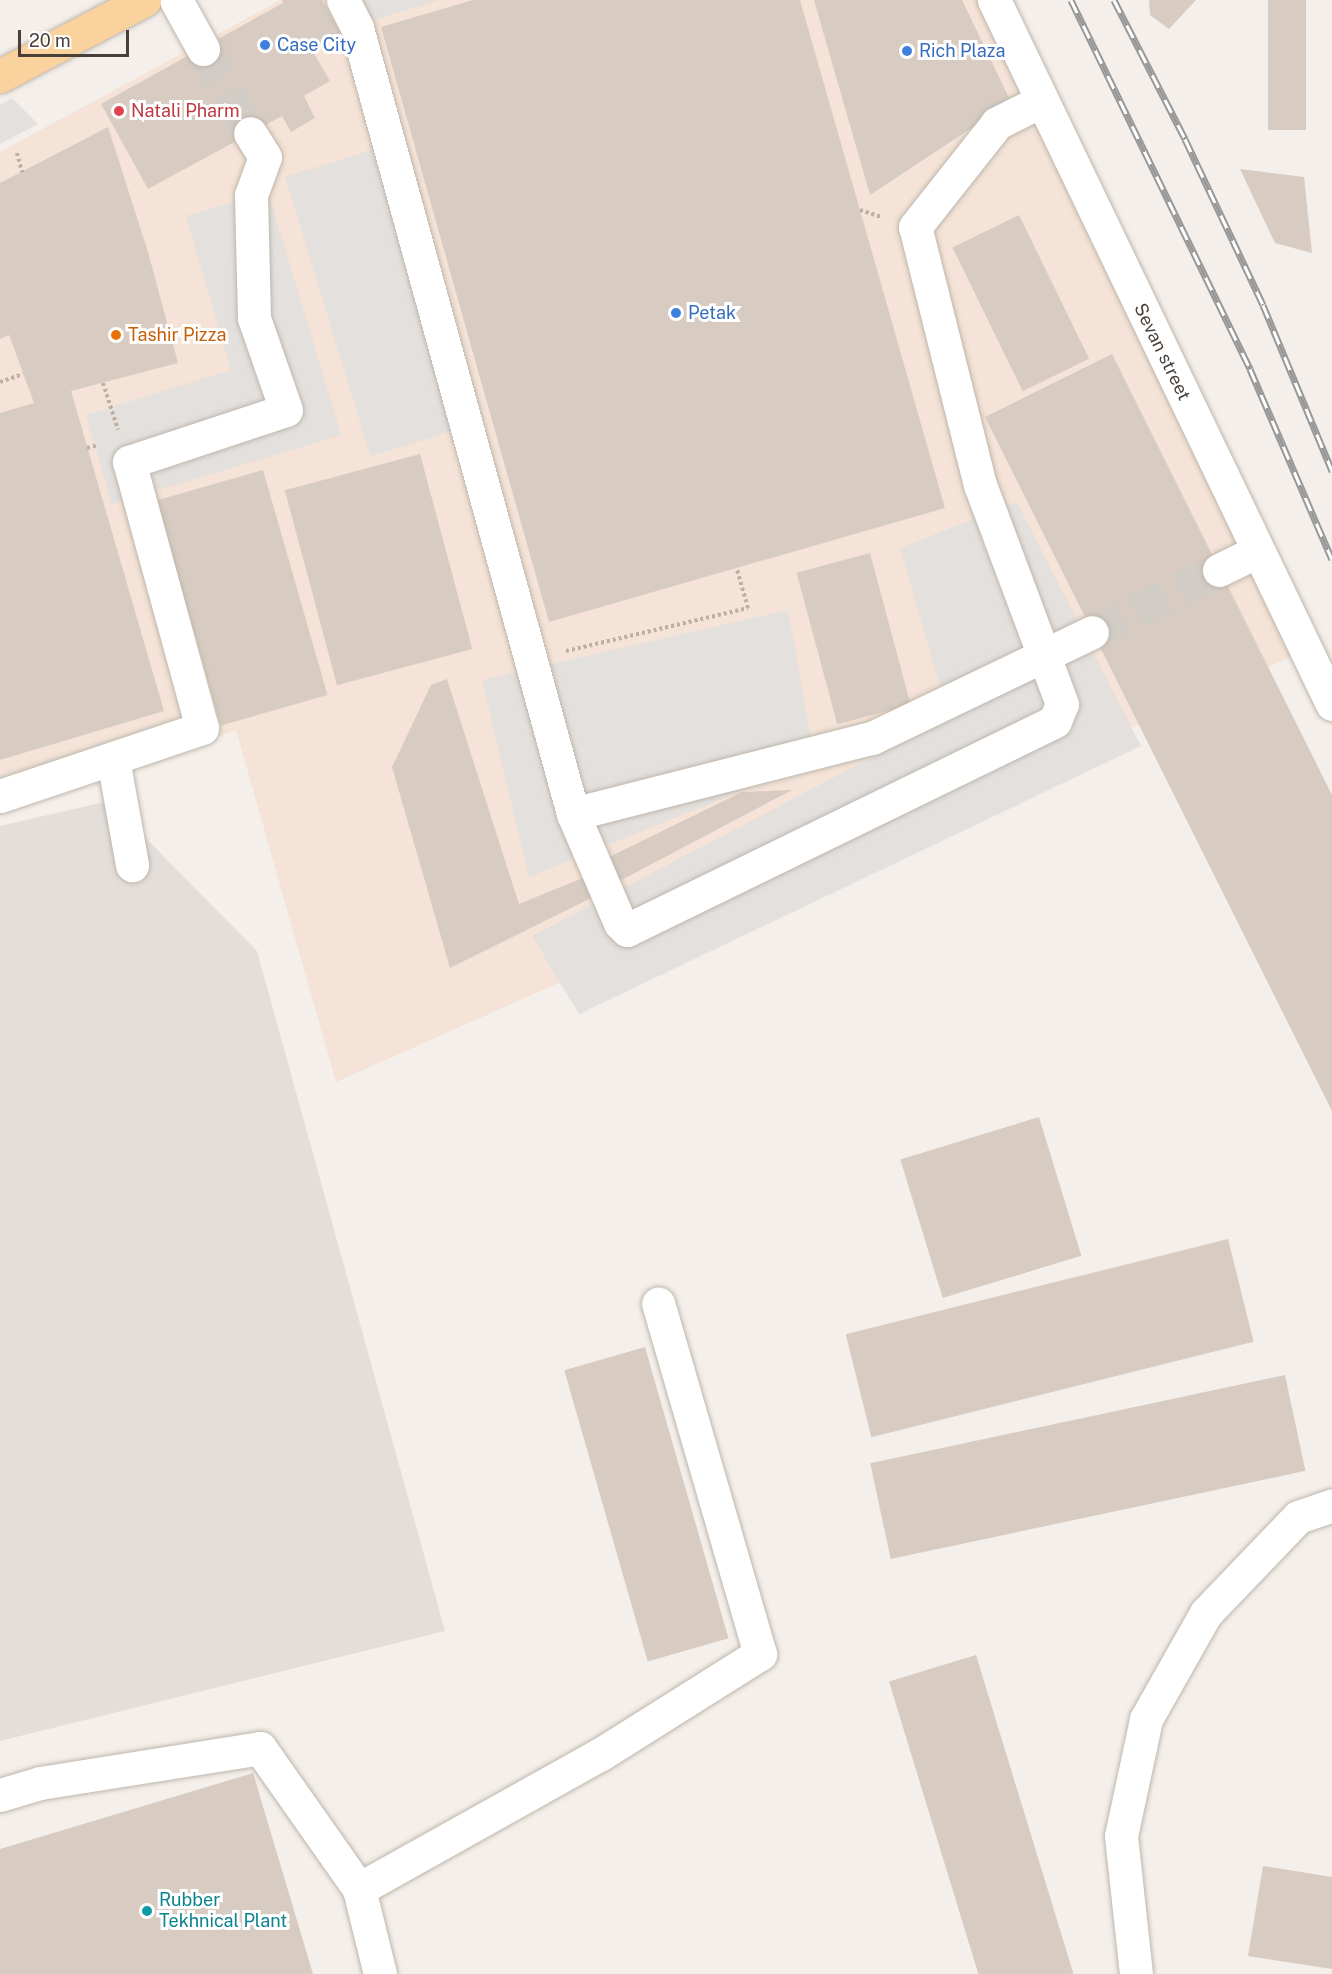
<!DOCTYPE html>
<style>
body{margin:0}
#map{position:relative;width:1332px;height:1974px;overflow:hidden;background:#f4efea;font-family:"Public Sans",sans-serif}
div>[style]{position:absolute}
.commercial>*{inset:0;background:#f4e3d6}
.industrial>*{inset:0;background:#e4dedb}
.parking>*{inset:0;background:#e3e0de;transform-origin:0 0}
.building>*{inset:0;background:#d8ccc2;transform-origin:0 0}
.minor-tunnel>*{height:33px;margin-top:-16.5px;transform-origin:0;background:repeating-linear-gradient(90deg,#d2ccc6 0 33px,transparent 0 49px)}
.path>*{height:4px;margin-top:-2px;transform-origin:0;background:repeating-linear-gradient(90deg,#c0af9e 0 3px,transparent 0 6px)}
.roads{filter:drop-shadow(0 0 2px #bfb6ac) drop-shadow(0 0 2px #bfb6ac)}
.minor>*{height:33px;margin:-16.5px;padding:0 16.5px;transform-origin:16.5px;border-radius:16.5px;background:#fff}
.major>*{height:33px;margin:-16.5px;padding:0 16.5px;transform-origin:16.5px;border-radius:16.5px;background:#fad29d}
.rail>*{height:7px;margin-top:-3.5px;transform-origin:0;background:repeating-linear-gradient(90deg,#fff 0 14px,#989898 0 28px);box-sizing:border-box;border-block:2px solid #989898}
.dots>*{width:16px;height:16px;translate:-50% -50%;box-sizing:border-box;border:3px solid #fff;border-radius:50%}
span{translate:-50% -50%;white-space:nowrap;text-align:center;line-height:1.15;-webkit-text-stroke:6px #fff;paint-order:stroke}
.shop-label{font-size:18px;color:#366cbe}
.left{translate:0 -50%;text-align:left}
.health-label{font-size:18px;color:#be3a42}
.food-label{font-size:18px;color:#c56008}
.street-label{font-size:18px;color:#483f38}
.culture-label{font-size:18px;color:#0d838f}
.scale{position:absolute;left:18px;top:30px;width:111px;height:27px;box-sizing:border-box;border:3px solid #483f38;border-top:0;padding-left:8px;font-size:18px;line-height:21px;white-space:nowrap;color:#483f38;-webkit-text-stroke:4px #fff;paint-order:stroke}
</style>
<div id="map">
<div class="commercial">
<i style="clip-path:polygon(281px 0,979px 0,1306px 650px,336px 1082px,236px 730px,0 809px,0 152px)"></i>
</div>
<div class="industrial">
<i style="clip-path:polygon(109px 801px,257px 951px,445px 1631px,0 1741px,0 826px)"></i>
</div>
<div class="parking">
<i style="clip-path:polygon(327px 0,439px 0,342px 30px)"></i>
<i style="clip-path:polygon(12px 98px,38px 124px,0 144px,0 105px)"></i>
<i style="left:399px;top:142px;width:292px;height:119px;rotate:73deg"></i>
<i style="clip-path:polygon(268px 192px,341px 435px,112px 504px,86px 415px,231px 370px,186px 216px)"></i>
<i style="clip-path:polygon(1017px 502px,1141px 746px,579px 1014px,532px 936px,949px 717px,900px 548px)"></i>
<i style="clip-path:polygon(788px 610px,815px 761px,529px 877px,482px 680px)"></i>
</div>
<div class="building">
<i style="clip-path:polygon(282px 0,322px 0,341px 34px,312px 50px,330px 81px,304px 96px,315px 118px,291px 132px,282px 116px,148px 189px,101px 104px,283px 3px)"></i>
<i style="clip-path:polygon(473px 0,800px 0,945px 508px,549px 622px,381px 27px)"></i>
<i style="clip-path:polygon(814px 0,962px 0,1011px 102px,870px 195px)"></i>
<i style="clip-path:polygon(1149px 0,1196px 0,1169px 29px,1150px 15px)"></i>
<i style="left:1268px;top:0;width:38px;height:130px"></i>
<i style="clip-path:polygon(108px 127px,148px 252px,178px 363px,71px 391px,164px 711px,0 760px,0 413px,34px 403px,9px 335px,0 339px,0 183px)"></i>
<i style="clip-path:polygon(1240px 169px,1304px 177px,1312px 253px,1275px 243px)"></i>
<i style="left:1019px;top:215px;width:160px;height:74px;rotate:64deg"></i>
<i style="clip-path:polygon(1112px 354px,1332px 795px,1332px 1111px,985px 417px)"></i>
<i style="left:420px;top:454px;width:202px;height:140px;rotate:75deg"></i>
<i style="left:263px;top:470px;width:234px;height:111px;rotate:74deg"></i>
<i style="left:870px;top:553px;width:157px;height:76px;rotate:75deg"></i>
<i style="clip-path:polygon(447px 679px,519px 904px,590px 875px,599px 894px,450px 968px,392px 767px,431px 685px)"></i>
<i style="clip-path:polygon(792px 790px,612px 885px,605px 859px,742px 792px)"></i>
<i style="left:1039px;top:1117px;width:145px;height:145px;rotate:73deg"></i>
<i style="left:1228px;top:1239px;width:106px;height:394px;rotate:76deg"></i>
<i style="left:645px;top:1347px;width:303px;height:84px;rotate:74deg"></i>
<i style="left:1285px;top:1375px;width:98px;height:424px;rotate:78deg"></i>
<i style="left:976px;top:1655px;width:333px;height:91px;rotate:73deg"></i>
<i style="clip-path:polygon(253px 1773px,313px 1974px,0 1974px,0 1849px)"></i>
<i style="clip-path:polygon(1263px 1866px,1332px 1877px,1332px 1969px,1248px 1956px)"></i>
</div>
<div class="minor-tunnel">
<i style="left:203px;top:49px;width:96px;rotate:60.8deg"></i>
<i style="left:1092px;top:632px;width:141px;rotate:-26deg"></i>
</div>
<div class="path">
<i style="left:17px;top:153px;width:20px;rotate:75deg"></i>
<i style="left:860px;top:210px;width:23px;rotate:18deg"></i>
<i style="left:0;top:382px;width:24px;rotate:-19deg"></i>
<i style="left:103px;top:383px;width:49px;rotate:72.3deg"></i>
<i style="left:87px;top:448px;width:11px;rotate:-15deg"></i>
<i style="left:566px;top:651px;width:187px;rotate:-13.3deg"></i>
<i style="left:748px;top:608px;width:40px;rotate:-106deg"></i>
</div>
<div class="roads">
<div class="minor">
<i style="left:176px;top:0;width:56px;rotate:61.1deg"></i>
<i style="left:343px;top:0;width:31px;rotate:63deg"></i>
<i style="left:357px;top:28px;width:815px;rotate:74.63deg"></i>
<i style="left:573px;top:814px;width:309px;rotate:-14.3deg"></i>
<i style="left:872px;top:738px;width:244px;rotate:-25.7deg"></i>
<i style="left:994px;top:0;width:781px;rotate:64.35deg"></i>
<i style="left:1219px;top:570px;width:43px;rotate:-26deg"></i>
<i style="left:113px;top:759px;width:108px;rotate:79.8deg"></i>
<i style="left:0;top:796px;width:213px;rotate:-18.6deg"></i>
<i style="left:202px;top:728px;width:276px;rotate:-105.3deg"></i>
<i style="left:129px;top:462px;width:165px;rotate:-18.3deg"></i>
<i style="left:286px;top:410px;width:97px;rotate:-109.2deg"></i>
<i style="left:254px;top:318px;width:123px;rotate:-91.4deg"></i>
<i style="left:251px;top:195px;width:40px;rotate:-69.8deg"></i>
<i style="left:265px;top:157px;width:28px;rotate:-122deg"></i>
<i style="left:573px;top:814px;width:119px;rotate:66.7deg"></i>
<i style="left:620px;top:923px;width:10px;rotate:45deg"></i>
<i style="left:627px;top:930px;width:476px;rotate:-26deg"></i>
<i style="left:1055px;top:721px;width:18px;rotate:-68deg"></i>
<i style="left:1062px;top:704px;width:234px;rotate:-110.5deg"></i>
<i style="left:980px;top:485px;width:266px;rotate:-104.1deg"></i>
<i style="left:915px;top:227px;width:132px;rotate:-51.7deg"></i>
<i style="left:997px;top:123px;width:49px;rotate:-26.6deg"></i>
<i style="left:0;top:1795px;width:42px;rotate:-16.7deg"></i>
<i style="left:40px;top:1783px;width:223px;rotate:-9deg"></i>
<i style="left:260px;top:1748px;width:172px;rotate:54.9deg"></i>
<i style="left:359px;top:1889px;width:88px;rotate:76.1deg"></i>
<i style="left:359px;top:1889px;width:277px;rotate:-29.2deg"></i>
<i style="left:601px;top:1754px;width:188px;rotate:-32.2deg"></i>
<i style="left:760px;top:1654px;width:365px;rotate:-106.2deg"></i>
<i style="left:1136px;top:1974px;width:139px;rotate:-96.2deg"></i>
<i style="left:1121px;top:1836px;width:120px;rotate:-77.9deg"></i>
<i style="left:1146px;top:1719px;width:122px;rotate:-60.5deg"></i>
<i style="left:1206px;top:1613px;width:133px;rotate:-46.2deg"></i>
<i style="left:1298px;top:1517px;width:36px;rotate:-19deg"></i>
</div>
<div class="major">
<i style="left:0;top:76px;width:163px;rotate:-27.8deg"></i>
</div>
</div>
<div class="rail">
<i style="left:1071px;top:0;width:410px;rotate:64.1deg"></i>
<i style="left:1250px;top:369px;width:207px;rotate:66.7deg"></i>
<i style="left:1114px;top:0;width:156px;rotate:62.9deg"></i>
<i style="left:1185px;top:139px;width:183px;rotate:64.8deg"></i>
<i style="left:1263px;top:305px;width:180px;rotate:67.4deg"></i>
</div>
<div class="dots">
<i style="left:265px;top:45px;background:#3f7fe0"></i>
<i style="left:907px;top:51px;background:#3f7fe0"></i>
<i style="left:119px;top:111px;background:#e0444e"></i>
<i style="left:676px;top:313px;background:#3f7fe0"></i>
<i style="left:116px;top:335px;background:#e8710a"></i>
<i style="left:147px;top:1911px;background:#0f9aa8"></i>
</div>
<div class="shop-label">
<span class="left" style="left:277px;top:45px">Case City</span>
<span class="left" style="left:919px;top:51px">Rich Plaza</span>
<span class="left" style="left:688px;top:313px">Petak</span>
</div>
<div class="health-label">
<span class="left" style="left:131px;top:111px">Natali Pharm</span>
</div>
<div class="food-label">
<span class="left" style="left:128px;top:335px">Tashir Pizza</span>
</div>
<div class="street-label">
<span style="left:1162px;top:352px;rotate:64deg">Sevan street</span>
</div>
<div class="culture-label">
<span class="left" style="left:159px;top:1911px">Rubber<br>Tekhnical Plant</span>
</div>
<div class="scale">20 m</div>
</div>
